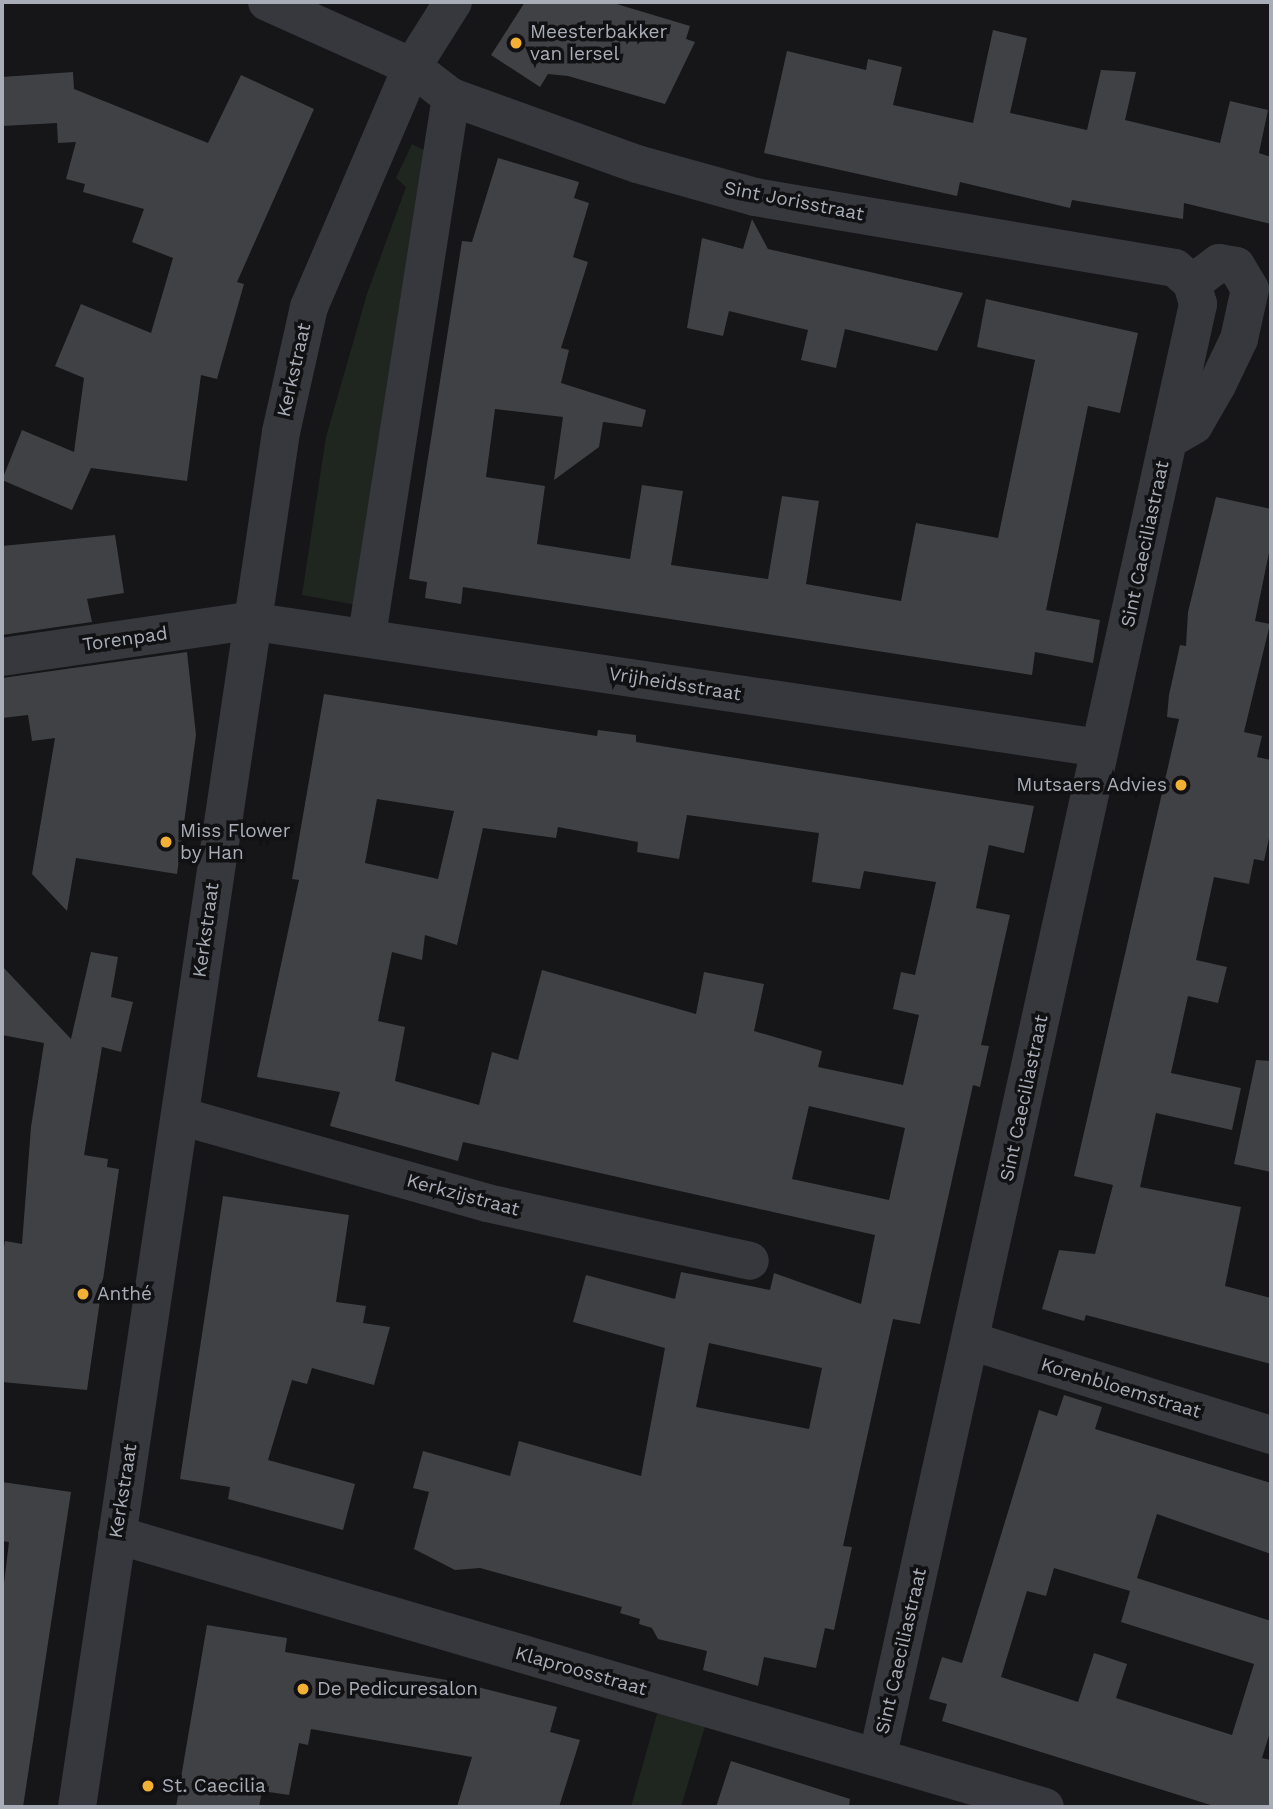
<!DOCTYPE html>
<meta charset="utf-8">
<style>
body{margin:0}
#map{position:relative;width:1273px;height:1809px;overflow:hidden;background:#161618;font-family:"Work Sans",sans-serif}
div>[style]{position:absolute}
.green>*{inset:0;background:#1e261f}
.building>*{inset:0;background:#404145}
.street>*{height:38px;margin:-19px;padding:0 19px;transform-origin:19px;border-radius:19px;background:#37383d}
.dots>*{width:19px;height:19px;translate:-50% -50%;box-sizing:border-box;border:4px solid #111113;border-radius:50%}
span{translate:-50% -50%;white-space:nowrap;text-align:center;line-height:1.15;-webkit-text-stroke:7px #111113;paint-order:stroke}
.poi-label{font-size:19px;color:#a8adb8}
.left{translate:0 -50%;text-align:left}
.right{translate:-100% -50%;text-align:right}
.street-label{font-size:19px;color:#a8adb8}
.frame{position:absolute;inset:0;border:4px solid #a8adb8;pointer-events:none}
</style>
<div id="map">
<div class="green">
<i style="clip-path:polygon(412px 144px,433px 155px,363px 606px,302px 595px,326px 437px,367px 294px,406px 187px,396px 178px)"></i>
<i style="clip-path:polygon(659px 1707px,707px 1720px,681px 1807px,631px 1807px)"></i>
</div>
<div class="building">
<i style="clip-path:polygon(525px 2px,610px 2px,690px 26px,686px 39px,695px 42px,665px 104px,568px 76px,548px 74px,540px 87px,491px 55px)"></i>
<i style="clip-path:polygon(993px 30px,1027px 38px,1010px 113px,1087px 130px,1101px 70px,1136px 72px,1125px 120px,1220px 143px,1230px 101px,1268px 110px,1259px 153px,1271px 157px,1271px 224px,1184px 203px,1183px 219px,1072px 200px,1070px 208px,960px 182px,957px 196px,764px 153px,787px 51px,866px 70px,868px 59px,902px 67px,893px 105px,973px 123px)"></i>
<i style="clip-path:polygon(73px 72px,74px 89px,208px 143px,241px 75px,314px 109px,237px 282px,244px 284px,217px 379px,201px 375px,187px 481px,91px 468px,72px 510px,2px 480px,22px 430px,74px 452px,84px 378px,55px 366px,81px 304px,151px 333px,173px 258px,132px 242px,144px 209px,83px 192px,85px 184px,66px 179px,76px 142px,58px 143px,57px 123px,2px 126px,2px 77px)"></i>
<i style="clip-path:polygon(498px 158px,579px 182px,574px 198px,589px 203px,573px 257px,588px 262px,561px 348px,569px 350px,561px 383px,646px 410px,642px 427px,603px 422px,599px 447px,554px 480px,563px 417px,495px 409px,486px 477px,545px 486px,537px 544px,630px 559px,642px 485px,683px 491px,671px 565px,768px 579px,782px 496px,819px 501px,806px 584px,901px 601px,916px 523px,998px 538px,1035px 360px,977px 347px,986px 299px,1138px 333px,1120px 413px,1088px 406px,1046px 610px,1100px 620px,1093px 663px,1035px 652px,1032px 675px,463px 587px,461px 604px,425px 598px,427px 582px,409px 579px,462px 241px,472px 242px)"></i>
<i style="clip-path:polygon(752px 219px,768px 249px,963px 293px,937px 351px,845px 329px,836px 368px,801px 360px,808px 330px,729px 311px,723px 336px,687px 328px,702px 238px,743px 249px)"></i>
<i style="clip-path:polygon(1216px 497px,1271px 509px,1271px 543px,1255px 621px,1270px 624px,1244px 732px,1262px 736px,1257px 757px,1271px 760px,1271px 829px,1264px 861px,1254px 859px,1249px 884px,1214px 877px,1196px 960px,1227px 967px,1218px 1003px,1188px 996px,1171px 1073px,1241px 1088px,1232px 1130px,1156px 1113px,1140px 1187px,1241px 1207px,1225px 1286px,1271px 1298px,1271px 1364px,1086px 1315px,1084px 1321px,1042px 1309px,1059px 1250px,1095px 1254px,1113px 1185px,1074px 1176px,1179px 719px,1167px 717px,1169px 695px,1180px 645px,1186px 646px,1188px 612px)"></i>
<i style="clip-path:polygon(115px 535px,124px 593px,87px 599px,92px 622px,2px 635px,2px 546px)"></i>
<i style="clip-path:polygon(187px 652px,196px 735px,177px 874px,76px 858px,67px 911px,32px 874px,55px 738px,32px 741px,28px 715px,2px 718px,2px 678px)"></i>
<i style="clip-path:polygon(evenodd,324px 694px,597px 736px,598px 730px,636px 735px,636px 742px,1034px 806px,1024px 853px,989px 845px,976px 908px,1010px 915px,981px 1045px,989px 1046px,980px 1087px,973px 1085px,920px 1324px,893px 1319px,843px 1546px,852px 1547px,834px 1630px,825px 1628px,816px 1668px,764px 1657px,758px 1686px,703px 1670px,707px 1651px,658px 1639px,652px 1628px,639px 1624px,640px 1619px,620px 1613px,622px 1607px,480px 1568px,455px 1570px,414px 1549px,429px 1492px,413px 1488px,423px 1451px,510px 1476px,519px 1441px,641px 1476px,665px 1348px,573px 1322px,586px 1275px,675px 1299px,681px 1272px,770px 1290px,774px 1273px,861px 1304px,875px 1235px,463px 1142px,458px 1161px,330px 1126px,340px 1092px,257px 1077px,299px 880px,292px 879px,324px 694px,377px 799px,454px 811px,438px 879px,365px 863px,377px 799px,324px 694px,687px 815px,819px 833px,812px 882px,860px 889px,864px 871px,936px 882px,915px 975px,901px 972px,893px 1009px,919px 1015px,903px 1085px,818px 1067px,822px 1051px,754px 1031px,764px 984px,704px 972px,696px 1014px,542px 970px,518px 1060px,492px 1052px,479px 1105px,395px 1081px,405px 1027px,378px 1021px,392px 952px,422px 960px,425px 935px,457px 945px,483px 828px,556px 838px,558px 827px,638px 842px,637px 852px,679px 859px,687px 815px,324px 694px,809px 1106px,905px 1128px,889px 1200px,792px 1179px,809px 1106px,324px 694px,709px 1343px,822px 1368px,809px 1429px,696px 1407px,709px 1343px)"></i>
<i style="clip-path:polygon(91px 952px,118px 957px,111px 997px,133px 1002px,121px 1052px,102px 1047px,84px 1155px,108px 1159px,107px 1167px,119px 1169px,87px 1390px,2px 1382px,2px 1261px,5px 1241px,22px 1244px,31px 1127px,44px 1043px,2px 1035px,2px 966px,71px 1039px)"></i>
<i style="clip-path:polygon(1256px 1060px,1271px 1061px,1271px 1172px,1234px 1164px)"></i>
<i style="clip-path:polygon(223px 1196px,349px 1215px,336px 1302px,366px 1306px,363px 1323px,390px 1327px,374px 1385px,312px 1368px,307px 1384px,292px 1380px,268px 1460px,355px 1484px,343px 1530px,228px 1499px,230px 1487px,180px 1479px)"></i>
<i style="clip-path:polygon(evenodd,1064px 1395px,1102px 1407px,1095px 1429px,1271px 1483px,1271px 1554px,1157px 1514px,1137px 1578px,1271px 1621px,1271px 1729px,1262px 1758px,1271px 1760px,1271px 1807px,1217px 1807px,942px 1721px,947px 1704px,929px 1699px,942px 1657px,962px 1663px,1039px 1410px,1057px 1416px,1064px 1395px,1054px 1568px,1130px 1591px,1121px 1622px,1254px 1664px,1232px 1735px,1116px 1698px,1127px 1664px,1094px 1653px,1078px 1702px,1001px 1677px,1027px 1591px,1046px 1596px,1054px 1568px)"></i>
<i style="clip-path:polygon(2px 1482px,71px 1492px,23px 1807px,2px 1807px,2px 1600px,9px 1542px,2px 1541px)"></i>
<i style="clip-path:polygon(207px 1625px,287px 1638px,285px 1652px,458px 1682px,557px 1707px,550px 1732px,580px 1740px,559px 1807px,457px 1807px,472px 1757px,311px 1729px,308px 1745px,299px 1743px,289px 1795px,262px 1791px,259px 1807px,176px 1807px)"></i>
<i style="clip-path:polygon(731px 1761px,850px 1799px,849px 1807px,716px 1807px)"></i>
</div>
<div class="street">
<i style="left:267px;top:2px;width:159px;rotate:24.1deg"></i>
<i style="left:412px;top:67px;width:49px;rotate:37.6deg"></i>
<i style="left:451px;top:97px;width:198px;rotate:19.8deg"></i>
<i style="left:637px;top:164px;width:123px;rotate:15.6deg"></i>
<i style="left:755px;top:197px;width:426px;rotate:9.6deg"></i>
<i style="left:1175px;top:268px;width:23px;rotate:41deg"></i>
<i style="left:1168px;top:440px;width:30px;rotate:-30deg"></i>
<i style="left:1194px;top:425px;width:46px;rotate:-60.1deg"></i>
<i style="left:1217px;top:385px;width:51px;rotate:-64.4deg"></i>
<i style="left:1239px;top:339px;width:51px;rotate:-77.6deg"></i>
<i style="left:1250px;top:289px;width:27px;rotate:-121deg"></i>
<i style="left:1236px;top:266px;width:17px;rotate:-170deg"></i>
<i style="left:1219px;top:263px;width:34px;rotate:143deg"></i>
<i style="left:367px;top:635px;width:545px;rotate:-81.13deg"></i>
<i style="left:2px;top:657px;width:250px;rotate:-8.3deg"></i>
<i style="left:249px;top:621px;width:860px;rotate:8.49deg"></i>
<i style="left:180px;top:1116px;width:319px;rotate:15.8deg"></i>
<i style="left:487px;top:1203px;width:269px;rotate:12.4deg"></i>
<i style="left:971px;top:1341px;width:314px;rotate:17.4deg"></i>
<i style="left:117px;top:1535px;width:967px;rotate:16.34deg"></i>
<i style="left:878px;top:1755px;width:1486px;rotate:-77.56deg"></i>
<i style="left:1198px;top:304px;width:22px;rotate:-106deg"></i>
<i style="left:77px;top:1807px;width:1390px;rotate:-81.56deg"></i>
<i style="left:281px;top:432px;width:128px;rotate:-77.4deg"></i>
<i style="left:309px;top:307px;width:261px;rotate:-66.8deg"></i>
<i style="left:412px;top:67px;width:77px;rotate:-57.8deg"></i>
</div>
<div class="dots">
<i style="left:516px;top:43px;background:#f2b134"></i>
<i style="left:1181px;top:785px;background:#f2b134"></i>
<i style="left:166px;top:842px;background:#f2b134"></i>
<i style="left:83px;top:1294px;background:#f2b134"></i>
<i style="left:303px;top:1689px;background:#f2b134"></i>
<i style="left:148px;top:1786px;background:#f2b134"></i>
</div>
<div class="poi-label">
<span class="left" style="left:530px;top:43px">Meesterbakker<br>van Iersel</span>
<span class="right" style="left:1167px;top:785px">Mutsaers Advies</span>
<span class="left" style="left:180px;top:842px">Miss Flower<br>by Han</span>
<span class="left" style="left:97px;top:1294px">Anthé</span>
<span class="left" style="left:317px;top:1689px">De Pedicuresalon</span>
<span class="left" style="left:162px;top:1786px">St. Caecilia</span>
</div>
<div class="street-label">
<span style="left:794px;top:201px;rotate:11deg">Sint Jorisstraat</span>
<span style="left:294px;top:370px;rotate:-77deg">Kerkstraat</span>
<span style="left:1145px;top:544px;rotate:-78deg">Sint Caeciliastraat</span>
<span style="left:125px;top:639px;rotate:-8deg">Torenpad</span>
<span style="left:675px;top:684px;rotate:9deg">Vrijheidsstraat</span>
<span style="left:206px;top:930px;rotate:-82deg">Kerkstraat</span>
<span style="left:1024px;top:1098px;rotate:-78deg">Sint Caeciliastraat</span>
<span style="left:463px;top:1195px;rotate:15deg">Kerkzijstraat</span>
<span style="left:1121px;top:1388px;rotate:17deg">Korenbloemstraat</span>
<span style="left:123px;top:1491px;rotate:-81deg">Kerkstraat</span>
<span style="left:901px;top:1651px;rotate:-77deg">Sint Caeciliastraat</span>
<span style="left:581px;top:1671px;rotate:16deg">Klaproosstraat</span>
</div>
<div class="frame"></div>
</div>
